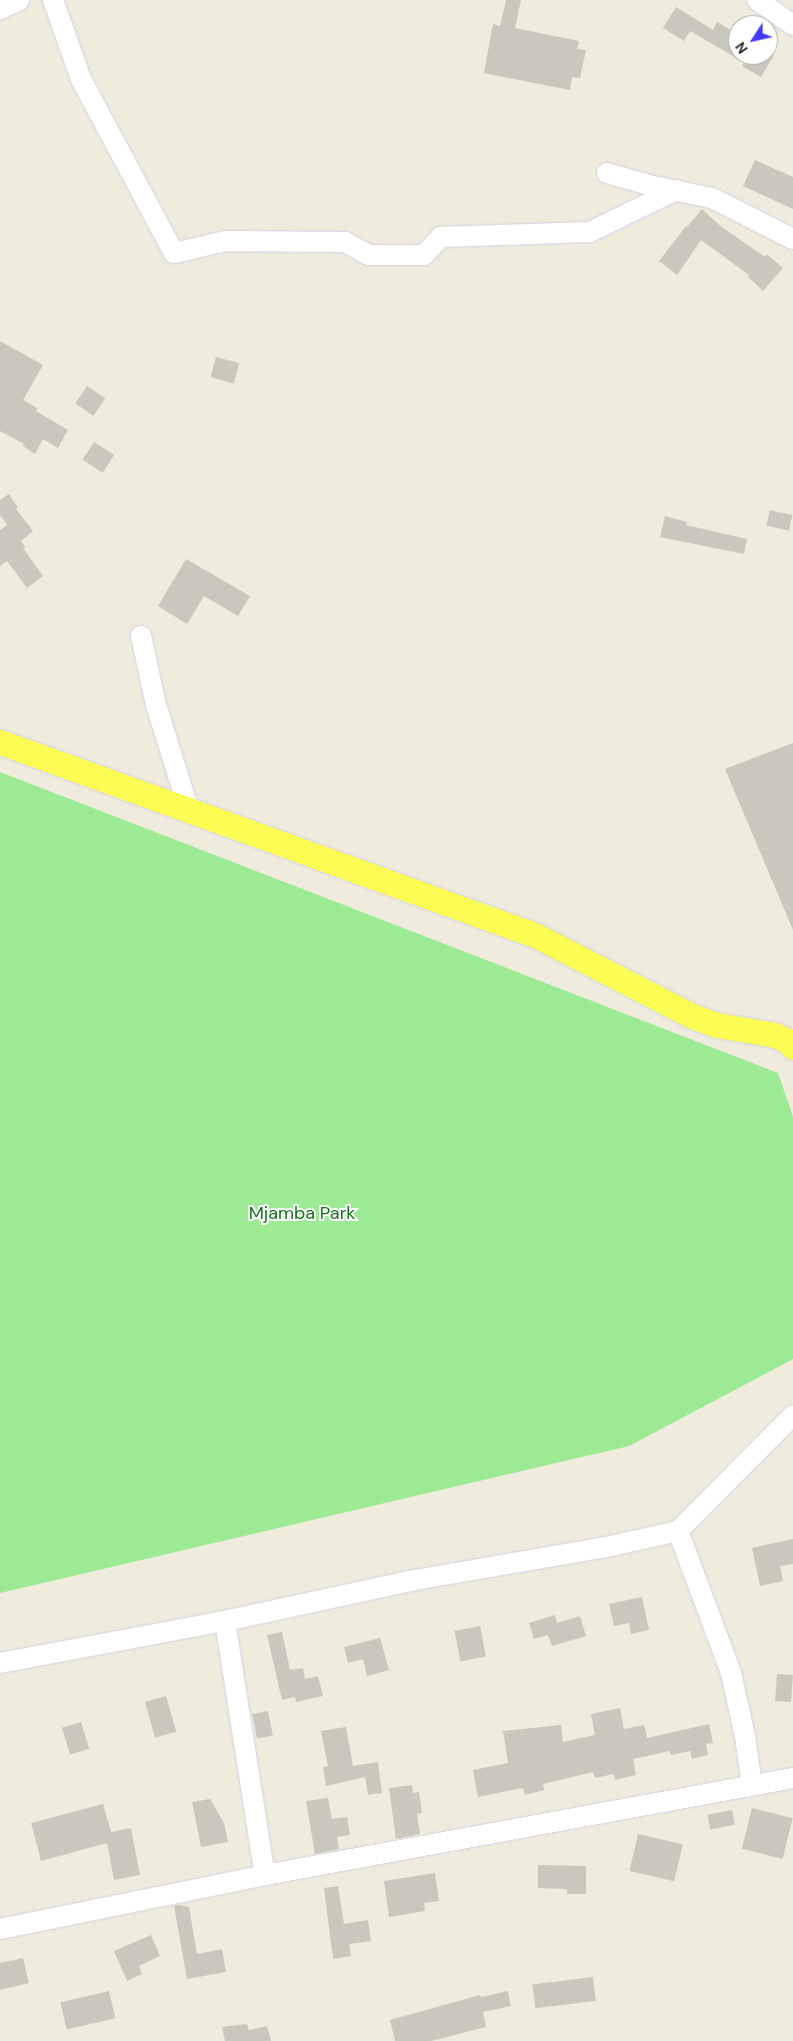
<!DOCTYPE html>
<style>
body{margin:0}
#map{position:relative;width:793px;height:2041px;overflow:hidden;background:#efebdd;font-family:"DM Sans",sans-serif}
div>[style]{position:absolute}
.green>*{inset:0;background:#9dea95}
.building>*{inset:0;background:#cac8bc;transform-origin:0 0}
.roads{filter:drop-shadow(0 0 1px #d3d2e6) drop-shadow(0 0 1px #d3d2e6)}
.minor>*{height:20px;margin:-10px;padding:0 10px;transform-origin:10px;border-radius:10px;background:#fff}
.major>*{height:25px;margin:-12.5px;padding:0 12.5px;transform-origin:12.5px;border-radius:12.5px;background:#fbfd54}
span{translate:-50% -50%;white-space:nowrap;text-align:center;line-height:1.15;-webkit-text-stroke:4px #fff;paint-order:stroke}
.park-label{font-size:18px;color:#147117}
.north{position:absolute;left:728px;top:15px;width:50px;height:50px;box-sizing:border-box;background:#fff;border:1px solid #ababab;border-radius:50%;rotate:235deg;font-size:14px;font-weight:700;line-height:20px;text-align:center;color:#2c2c2c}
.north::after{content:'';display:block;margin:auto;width:18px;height:22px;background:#4539ff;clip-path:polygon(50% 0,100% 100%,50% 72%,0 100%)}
</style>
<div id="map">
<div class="green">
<i style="clip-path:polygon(0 772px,778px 1073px,793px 1117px,793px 1359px,629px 1446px,0 1593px)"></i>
</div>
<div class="building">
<i style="clip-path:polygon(506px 0,521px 0,515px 28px,579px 41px,577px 49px,586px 50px,580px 78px,572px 77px,570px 90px,484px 73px,493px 24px,500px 26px)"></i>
<i style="clip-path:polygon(676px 7px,713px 30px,717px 22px,738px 34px,738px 59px,690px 31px,684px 41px,663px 28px)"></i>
<i style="clip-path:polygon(748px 55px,774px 55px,761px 77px,742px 66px)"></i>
<i style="clip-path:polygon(755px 160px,793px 177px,793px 209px,743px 186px)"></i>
<i style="clip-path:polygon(702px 209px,719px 225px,765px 257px,767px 254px,783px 268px,763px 291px,748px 277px,749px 275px,701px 240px,677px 275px,659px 261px,686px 226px,687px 227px)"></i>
<i style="clip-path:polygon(0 341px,43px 365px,23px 400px,37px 408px,36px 411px,68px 430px,58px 448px,43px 439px,35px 454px,23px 446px,24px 444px,0 431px)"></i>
<i style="left:216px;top:357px;width:24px;height:21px;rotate:15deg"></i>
<i style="left:87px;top:386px;width:22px;height:21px;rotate:34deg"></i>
<i style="left:94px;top:442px;width:24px;height:21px;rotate:33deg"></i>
<i style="clip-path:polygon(9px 494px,18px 508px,16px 509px,33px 531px,21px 541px,25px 547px,23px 548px,43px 576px,27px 588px,7px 561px,0 566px,0 530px,7px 525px,0 515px,0 500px)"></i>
<i style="left:770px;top:510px;width:23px;height:16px;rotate:13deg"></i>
<i style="clip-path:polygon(665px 516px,687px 522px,686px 525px,747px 539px,744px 554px,660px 537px)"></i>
<i style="clip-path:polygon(186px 559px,250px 596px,238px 616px,204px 596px,187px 624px,158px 606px)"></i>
<i style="clip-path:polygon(793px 743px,793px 930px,725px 769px)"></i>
<i style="clip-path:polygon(793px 1539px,793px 1564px,780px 1566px,783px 1581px,760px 1586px,752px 1548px)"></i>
<i style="clip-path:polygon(642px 1597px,649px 1630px,631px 1634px,629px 1623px,614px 1626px,609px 1604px)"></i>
<i style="clip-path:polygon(555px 1615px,557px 1623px,580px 1616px,586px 1636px,552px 1646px,548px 1635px,534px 1639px,529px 1623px)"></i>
<i style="left:480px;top:1626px;width:31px;height:26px;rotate:79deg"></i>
<i style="clip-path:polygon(282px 1632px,290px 1670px,303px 1668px,305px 1679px,318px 1676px,323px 1696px,296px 1702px,295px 1697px,282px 1700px,267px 1635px)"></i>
<i style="clip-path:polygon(380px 1638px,389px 1670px,367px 1676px,363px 1659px,348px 1663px,344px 1647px)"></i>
<i style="left:777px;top:1674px;width:16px;height:27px;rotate:4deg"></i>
<i style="left:166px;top:1696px;width:37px;height:22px;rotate:74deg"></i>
<i style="clip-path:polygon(620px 1708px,624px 1729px,644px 1725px,647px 1738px,709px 1724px,713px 1743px,706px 1744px,708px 1755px,692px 1759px,690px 1751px,671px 1755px,670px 1751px,633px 1759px,636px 1775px,615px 1780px,614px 1774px,595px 1778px,593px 1772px,543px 1784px,544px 1790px,525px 1795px,523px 1788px,478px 1797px,473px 1770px,508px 1763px,503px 1731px,561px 1725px,563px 1742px,595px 1735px,591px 1714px)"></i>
<i style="left:268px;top:1711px;width:25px;height:16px;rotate:79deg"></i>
<i style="left:81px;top:1722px;width:28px;height:20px;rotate:73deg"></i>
<i style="clip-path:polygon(346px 1727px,353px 1766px,378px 1762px,382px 1793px,368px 1795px,365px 1777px,326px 1786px,323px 1767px,328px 1766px,321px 1731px)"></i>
<i style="clip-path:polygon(412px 1785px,413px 1793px,419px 1792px,422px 1813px,417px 1814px,420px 1834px,396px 1839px,389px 1788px)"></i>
<i style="clip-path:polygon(328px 1798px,332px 1819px,347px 1817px,350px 1835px,337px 1837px,339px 1849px,315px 1854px,306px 1801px)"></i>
<i style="clip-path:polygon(210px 1799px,224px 1823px,228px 1842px,201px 1847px,192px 1802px)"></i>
<i style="clip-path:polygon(103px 1804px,111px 1832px,131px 1828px,140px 1875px,114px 1880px,107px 1843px,41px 1861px,31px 1823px)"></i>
<i style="left:752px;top:1808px;width:42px;height:42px;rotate:14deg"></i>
<i style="left:732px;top:1810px;width:15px;height:25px;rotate:79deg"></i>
<i style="left:638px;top:1834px;width:46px;height:38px;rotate:13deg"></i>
<i style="clip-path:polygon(538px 1865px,586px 1866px,586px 1894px,567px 1894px,567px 1889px,538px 1888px)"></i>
<i style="clip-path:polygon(435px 1873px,439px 1901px,424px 1903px,425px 1911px,389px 1917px,384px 1881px)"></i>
<i style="clip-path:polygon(338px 1886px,344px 1924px,368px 1920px,371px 1941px,349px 1944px,351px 1956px,333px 1959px,324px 1888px)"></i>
<i style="clip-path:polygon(179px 1905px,189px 1907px,197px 1954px,222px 1949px,226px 1972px,187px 1979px,174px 1906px)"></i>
<i style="clip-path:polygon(151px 1935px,160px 1956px,139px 1966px,142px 1974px,127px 1981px,114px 1951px)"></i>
<i style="clip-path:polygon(23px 1958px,29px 1983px,0 1990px,0 1963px)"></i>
<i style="left:593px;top:1977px;width:24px;height:61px;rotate:83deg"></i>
<i style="left:109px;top:1991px;width:28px;height:50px;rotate:77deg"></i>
<i style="clip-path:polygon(508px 1991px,511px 2006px,483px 2012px,486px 2027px,431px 2041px,395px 2041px,390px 2020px,480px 1995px,481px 1997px)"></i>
<i style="clip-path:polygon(247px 2024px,249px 2030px,267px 2026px,271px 2041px,225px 2041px,222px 2027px)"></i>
</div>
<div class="roads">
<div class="minor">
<i style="left:53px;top:0;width:84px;rotate:70.5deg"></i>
<i style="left:81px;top:79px;width:197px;rotate:61.9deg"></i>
<i style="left:174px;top:253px;width:53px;rotate:-13deg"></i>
<i style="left:226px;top:241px;width:119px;rotate:0.5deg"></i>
<i style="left:345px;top:242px;width:26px;rotate:29deg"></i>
<i style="left:368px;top:255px;width:56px"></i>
<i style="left:424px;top:255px;width:25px;rotate:-47deg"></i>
<i style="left:441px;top:237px;width:149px;rotate:-1.9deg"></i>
<i style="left:590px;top:232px;width:96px;rotate:-26deg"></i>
<i style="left:757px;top:0;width:44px;rotate:34.8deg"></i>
<i style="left:0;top:9px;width:21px;rotate:-25deg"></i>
<i style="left:607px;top:173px;width:48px;rotate:15.8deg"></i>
<i style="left:653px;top:186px;width:60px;rotate:11.5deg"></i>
<i style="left:712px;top:198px;width:91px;rotate:26.8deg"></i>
<i style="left:141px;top:636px;width:71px;rotate:77.7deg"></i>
<i style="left:156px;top:705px;width:110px;rotate:72.6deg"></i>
<i style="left:678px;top:1531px;width:152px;rotate:69.5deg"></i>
<i style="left:731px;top:1673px;width:65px;rotate:77.5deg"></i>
<i style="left:745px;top:1736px;width:50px;rotate:82deg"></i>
<i style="left:225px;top:1621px;width:257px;rotate:81.1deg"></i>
<i style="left:0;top:1663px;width:229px;rotate:-10.6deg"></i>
<i style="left:225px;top:1621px;width:194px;rotate:-12.2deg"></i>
<i style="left:415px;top:1580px;width:199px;rotate:-9.8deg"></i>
<i style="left:611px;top:1546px;width:69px;rotate:-12.6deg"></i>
<i style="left:678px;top:1531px;width:163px;rotate:-45.2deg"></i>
<i style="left:0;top:1929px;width:270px;rotate:-11.5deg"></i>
<i style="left:265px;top:1875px;width:537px;rotate:-10.41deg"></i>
</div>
<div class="major">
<i style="left:0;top:742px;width:569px;rotate:19.84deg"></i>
<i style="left:535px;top:935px;width:177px;rotate:27.3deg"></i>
<i style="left:692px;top:1016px;width:27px;rotate:20deg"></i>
<i style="left:717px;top:1025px;width:59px;rotate:9.8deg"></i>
<i style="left:775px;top:1035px;width:14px;rotate:25deg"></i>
<i style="left:788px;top:1041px;width:8px;rotate:50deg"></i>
</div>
</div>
<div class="park-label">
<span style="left:302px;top:1213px">Mjamba Park</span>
</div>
<div class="north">N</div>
</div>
